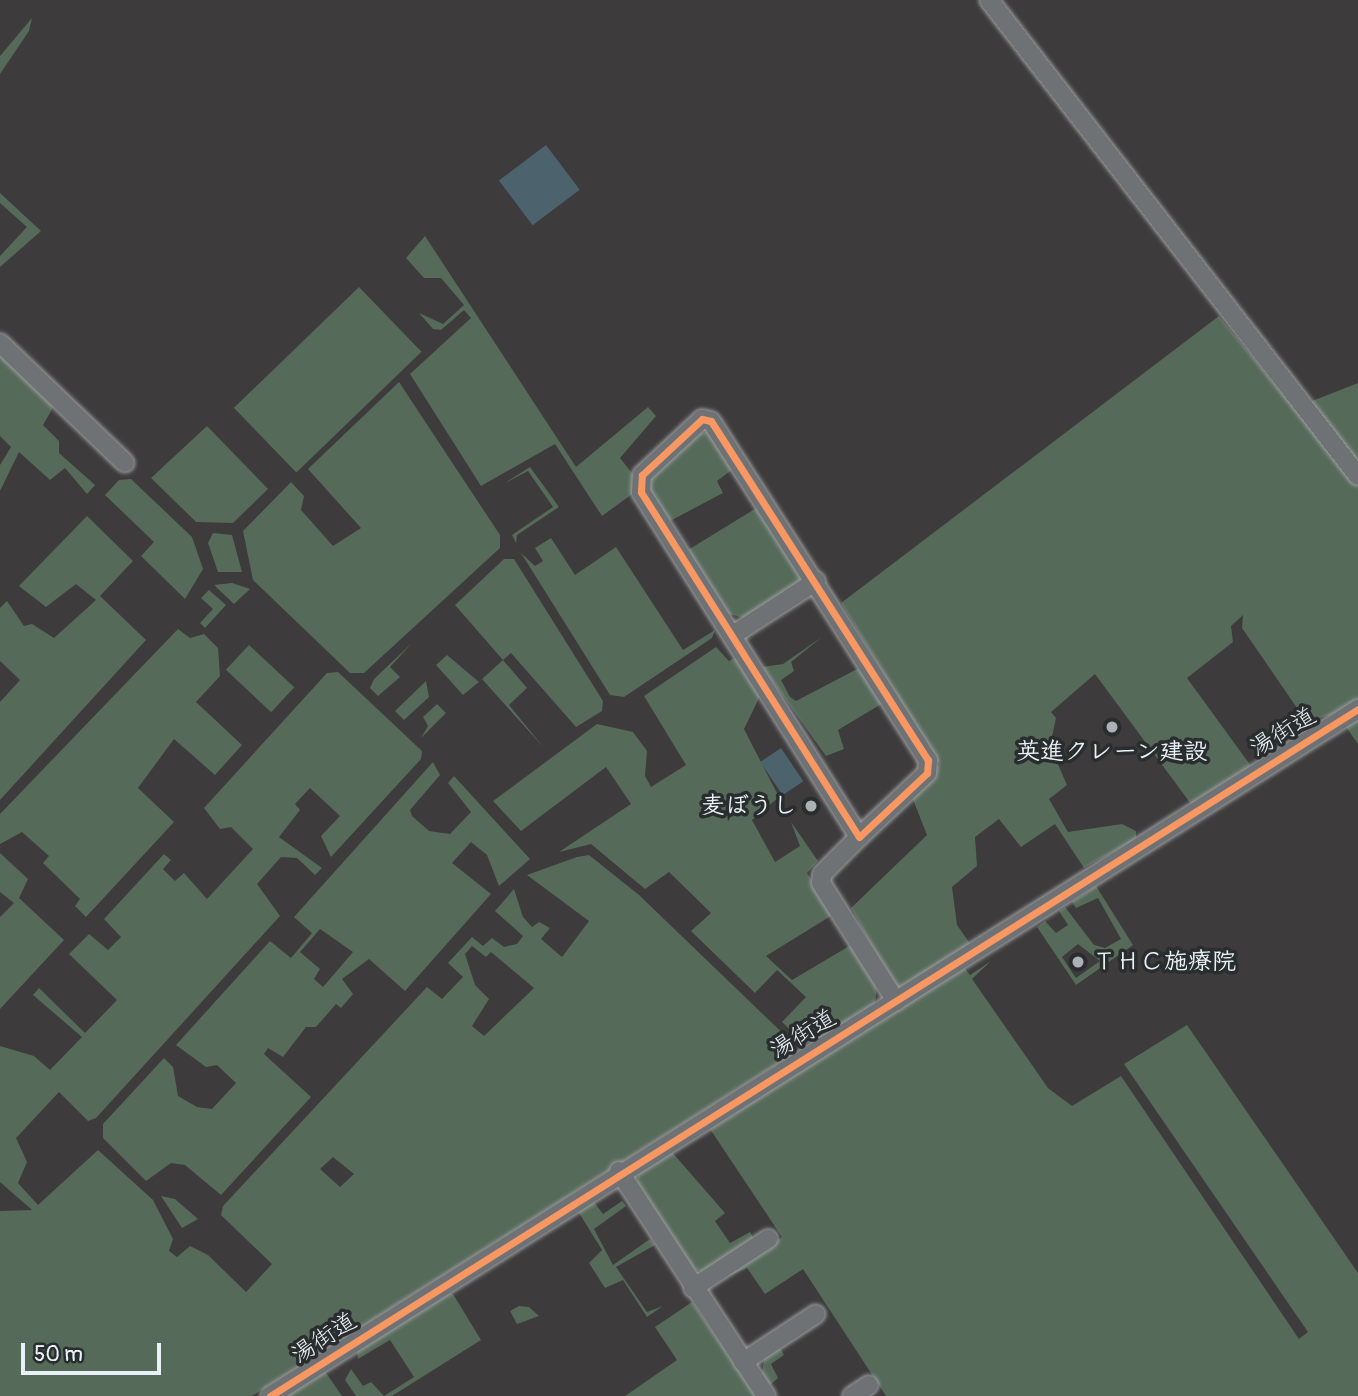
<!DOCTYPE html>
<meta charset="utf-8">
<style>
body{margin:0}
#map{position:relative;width:1358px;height:1396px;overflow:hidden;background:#3d3b3c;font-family:Pangolin,"Klee One",sans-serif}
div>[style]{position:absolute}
.green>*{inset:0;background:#556a59;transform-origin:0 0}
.water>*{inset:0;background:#4c636e;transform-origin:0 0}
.roads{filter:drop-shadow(0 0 2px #9e9fa1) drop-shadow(0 0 2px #9e9fa1)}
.minor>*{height:18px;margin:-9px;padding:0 9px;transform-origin:9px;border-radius:9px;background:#6f7275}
.cycleway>*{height:7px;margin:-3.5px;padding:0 3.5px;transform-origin:3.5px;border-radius:3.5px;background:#f99763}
.dots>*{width:19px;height:19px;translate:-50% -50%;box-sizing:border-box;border:4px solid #2a2d2e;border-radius:50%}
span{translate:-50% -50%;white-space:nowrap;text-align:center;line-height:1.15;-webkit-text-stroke:7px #2a2d2e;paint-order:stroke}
.street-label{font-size:24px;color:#e8f1f8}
.poi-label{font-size:24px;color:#e8f1f8;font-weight:700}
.right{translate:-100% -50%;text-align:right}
.left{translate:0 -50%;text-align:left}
.scale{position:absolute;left:21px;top:1343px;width:140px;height:32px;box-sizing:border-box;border:4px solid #e8f1f8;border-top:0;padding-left:9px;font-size:21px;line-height:24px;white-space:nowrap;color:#e8f1f8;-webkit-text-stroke:5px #2a2d2e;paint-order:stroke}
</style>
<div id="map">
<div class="green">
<i style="clip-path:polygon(32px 18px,29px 31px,0 74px,0 56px)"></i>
<i style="clip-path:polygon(0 193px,41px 231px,0 267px,0 256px,27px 227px,0 203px)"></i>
<i style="clip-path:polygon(425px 236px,576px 467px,648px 407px,656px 416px,620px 458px,635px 477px,635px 492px,602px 516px,555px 444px,481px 486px,410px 374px,471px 318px,464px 310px,441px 330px,433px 329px,419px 313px,443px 324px,464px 305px,441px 278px,424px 278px,406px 258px)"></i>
<i style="left:359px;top:287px;width:90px;height:174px;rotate:46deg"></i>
<i style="clip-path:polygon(1219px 316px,1330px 452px,1307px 403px,1358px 383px,1358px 744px,1337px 714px,1306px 721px,1242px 628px,1243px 615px,1231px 626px,1233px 642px,1187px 678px,1251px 766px,1191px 804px,1095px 674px,1051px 712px,1056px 718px,1050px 746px,1067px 785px,1049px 799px,1068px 832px,1122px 824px,1136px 831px,1136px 839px,1084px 868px,1055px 824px,1021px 847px,999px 819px,975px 837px,977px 866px,952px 887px,957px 925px,971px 945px,955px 955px,970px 975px,991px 961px,972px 979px,1048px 1088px,1072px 1106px,1121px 1076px,1299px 1339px,1308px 1332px,1124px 1064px,1187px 1025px,1358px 1273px,1358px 1396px,886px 1396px,803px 1269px,765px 1294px,747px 1268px,722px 1279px,782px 1237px,710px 1129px,904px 988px,894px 985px,851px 908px,927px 835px,912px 797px,939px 764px,841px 603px)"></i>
<i style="clip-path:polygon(0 351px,55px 404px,43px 425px,59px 441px,59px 453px,95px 485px,87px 494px,65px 468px,50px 480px,19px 452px,0 491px,0 465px,11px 447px,0 436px)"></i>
<i style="clip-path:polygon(399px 382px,500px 535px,500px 548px,364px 673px,350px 673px,253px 580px,243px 531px,291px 482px,304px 496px,301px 510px,333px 546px,361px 528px,308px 469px)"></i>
<i style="clip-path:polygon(207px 426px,268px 489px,233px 523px,196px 522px,151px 478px)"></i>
<i style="clip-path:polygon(709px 432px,733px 469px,717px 481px,723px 493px,670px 521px,650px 492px,650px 479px,699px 433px)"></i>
<i style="clip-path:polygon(530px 467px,559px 507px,517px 535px,516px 543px,512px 535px,553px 507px,528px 471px,505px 483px)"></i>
<i style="clip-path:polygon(131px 479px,192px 537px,203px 569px,185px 599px,141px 556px,154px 542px,105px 495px,119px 480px)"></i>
<i style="clip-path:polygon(758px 507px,801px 572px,799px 583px,744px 618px,729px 614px,688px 550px)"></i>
<i style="clip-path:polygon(87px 516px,133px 561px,100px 596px,146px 640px,0 800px,0 702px,20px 680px,0 661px,0 608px,7px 601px,24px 626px,32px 624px,54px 638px,96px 600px,76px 584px,46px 607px,19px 586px)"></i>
<i style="clip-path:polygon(213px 533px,232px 535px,242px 572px,218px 572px,208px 543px)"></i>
<i style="clip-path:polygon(551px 538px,575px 575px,616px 547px,683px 650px,715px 630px,712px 638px,624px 697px,610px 695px,521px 553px,535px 566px,543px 561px,535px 548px)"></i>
<i style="clip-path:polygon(504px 559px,514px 559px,603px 701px,602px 711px,576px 727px,511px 653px,503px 660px,527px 688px,509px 705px,544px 748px,482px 679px,503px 660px,455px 605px)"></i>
<i style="clip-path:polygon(232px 583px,250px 589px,234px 604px,214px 585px)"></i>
<i style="clip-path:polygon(209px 590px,226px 605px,205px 628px,200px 623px,213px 609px,201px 598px)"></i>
<i style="clip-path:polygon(178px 629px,190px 638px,204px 634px,218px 648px,220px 676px,196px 702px,242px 745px,215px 775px,174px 739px,138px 788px,174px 822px,86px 917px,75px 906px,80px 899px,43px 863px,49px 856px,22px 832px,0 844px,0 814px)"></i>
<i style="clip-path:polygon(822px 637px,791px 662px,794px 671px,781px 680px,790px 697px,796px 701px,861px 667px,883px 703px,838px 730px,844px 749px,826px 756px,762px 667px,783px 664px)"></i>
<i style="clip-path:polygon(412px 643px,390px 667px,400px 677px,378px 696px,370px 688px,374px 679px)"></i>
<i style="left:249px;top:645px;width:62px;height:34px;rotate:43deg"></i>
<i style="clip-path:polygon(716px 647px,729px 661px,736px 657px,760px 696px,744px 729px,779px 797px,752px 820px,775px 862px,800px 846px,791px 822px,818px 861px,807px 873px,834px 914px,766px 956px,792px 980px,851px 945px,877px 985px,875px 1003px,815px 1042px,804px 1043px,782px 1022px,806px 997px,777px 970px,755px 993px,691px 931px,711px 913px,669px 872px,645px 889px,591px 844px,559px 852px,631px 804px,606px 767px,521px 831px,493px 801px,597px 724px,633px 732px,647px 751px,645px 776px,651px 787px,686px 765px,644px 696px)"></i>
<i style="clip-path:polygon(447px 655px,479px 682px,463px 695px,436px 665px)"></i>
<i style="clip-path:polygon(evenodd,338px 672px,422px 751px,421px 759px,331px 857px,321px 836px,340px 816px,310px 788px,295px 804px,300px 810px,279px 837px,322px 868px,315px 875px,297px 858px,281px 857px,257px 884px,280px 916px,96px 1118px,88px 1121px,59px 1092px,16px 1138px,27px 1162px,18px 1183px,38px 1205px,98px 1150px,153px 1200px,173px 1239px,169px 1251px,177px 1257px,190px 1246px,208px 1255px,246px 1292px,272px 1264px,221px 1215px,223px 1206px,427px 987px,442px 999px,463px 977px,448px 963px,472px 937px,483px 946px,492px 938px,504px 947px,517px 944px,523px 936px,495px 911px,514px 889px,523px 917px,532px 927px,539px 922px,550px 928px,541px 939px,562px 957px,589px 921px,527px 875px,577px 857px,589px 855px,639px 895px,796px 1046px,793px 1054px,252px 1396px,0 1396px,0 1211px,32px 1210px,0 1182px,0 1046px,34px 1056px,50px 1070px,82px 1037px,33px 995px,39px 988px,85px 1033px,117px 1000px,69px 954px,89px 934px,108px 950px,121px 937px,104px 919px,164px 854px,171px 860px,163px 869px,175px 881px,184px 873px,207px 899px,253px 849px,231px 827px,220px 829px,204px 808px,327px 673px,338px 672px,472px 946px,486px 957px,491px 952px,534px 988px,484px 1036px,472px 1026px,489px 999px,475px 985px,465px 954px,472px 946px,338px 672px,333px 1157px,354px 1174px,340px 1187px,320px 1169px,333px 1157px)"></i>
<i style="clip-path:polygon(426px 681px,429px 697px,404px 720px,395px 711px)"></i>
<i style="clip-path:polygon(437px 704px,446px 713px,421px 738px,428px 726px,423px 717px)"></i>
<i style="clip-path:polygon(evenodd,433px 762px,440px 775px,410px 810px,412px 816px,429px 831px,450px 834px,471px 812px,448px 783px,454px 776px,530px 859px,499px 886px,487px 855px,471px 842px,452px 863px,491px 894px,405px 991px,369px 959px,342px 979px,353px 994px,341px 1008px,336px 1004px,316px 1027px,306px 1027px,283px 1057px,268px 1048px,264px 1054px,311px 1097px,221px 1195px,185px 1165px,171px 1163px,146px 1181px,103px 1138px,103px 1124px,164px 1058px,173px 1067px,178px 1096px,197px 1107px,212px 1109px,236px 1083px,217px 1065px,206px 1067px,176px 1045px,270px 941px,291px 958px,312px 933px,294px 917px,433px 762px,320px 929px,353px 952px,323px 987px,314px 979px,320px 969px,300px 952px,320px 929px)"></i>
<i style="clip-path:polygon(0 853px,28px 879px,19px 898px,64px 940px,0 1009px,0 917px,14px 903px,0 892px)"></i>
<i style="clip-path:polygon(evenodd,1096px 886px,1133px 945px,1076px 985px,1037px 927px,1045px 921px,1056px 933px,1068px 925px,1059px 911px,1065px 907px,1094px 945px,1105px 948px,1121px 939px,1098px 898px,1076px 908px,1072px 902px,1096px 886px,1078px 944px,1100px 961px,1076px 978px,1062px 957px,1078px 944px)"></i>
<i style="clip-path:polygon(671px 1151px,725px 1213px,715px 1221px,730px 1243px,750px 1232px,755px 1241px,706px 1273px,692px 1269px,637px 1185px,638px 1173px)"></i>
<i style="clip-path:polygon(161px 1196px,175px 1199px,198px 1219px,182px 1228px)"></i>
<i style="clip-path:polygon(591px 1198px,603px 1214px,622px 1201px,626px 1206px,594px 1229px,613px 1265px,650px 1239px,655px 1245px,616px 1267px,647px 1312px,663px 1306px,647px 1317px,623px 1280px,605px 1288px,589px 1263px,602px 1250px,576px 1208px)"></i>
<i style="clip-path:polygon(443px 1294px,453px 1294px,481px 1340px,392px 1396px,356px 1396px,345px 1380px,351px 1369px,363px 1386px,371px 1382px,384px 1396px,414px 1377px,390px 1340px,358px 1359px,357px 1351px)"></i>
<i style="clip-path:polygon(692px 1302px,756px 1396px,625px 1396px,677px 1360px,655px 1327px)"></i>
<i style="clip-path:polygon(519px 1306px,529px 1307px,539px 1316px,517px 1324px,510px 1311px)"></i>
<i style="clip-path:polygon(780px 1348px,784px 1355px,771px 1364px,778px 1378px,770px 1385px,762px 1374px,764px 1359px)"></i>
<i style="clip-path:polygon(324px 1370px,342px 1396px,285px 1396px)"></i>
</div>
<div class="water">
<i style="left:546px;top:145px;width:56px;height:59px;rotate:53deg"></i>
<i style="left:781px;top:748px;width:40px;height:25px;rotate:56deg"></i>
</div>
<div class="roads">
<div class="minor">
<i style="left:989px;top:0;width:602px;rotate:52.22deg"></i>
<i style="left:0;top:343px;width:173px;rotate:43.8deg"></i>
<i style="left:702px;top:419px;width:9px;rotate:13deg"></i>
<i style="left:711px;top:421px;width:403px;rotate:57.4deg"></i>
<i style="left:928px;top:760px;width:13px;rotate:94deg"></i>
<i style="left:927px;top:773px;width:93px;rotate:136.7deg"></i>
<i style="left:859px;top:837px;width:408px;rotate:-122.3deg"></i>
<i style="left:641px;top:492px;width:17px;rotate:-87deg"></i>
<i style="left:642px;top:475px;width:82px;rotate:-43deg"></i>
<i style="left:733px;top:635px;width:99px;rotate:-33deg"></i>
<i style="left:859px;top:837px;width:52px;rotate:135deg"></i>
<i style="left:822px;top:874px;width:9px;rotate:96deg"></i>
<i style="left:821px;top:883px;width:140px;rotate:57.6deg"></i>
<i style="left:619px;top:1171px;width:269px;rotate:56.8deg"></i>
<i style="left:693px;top:1288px;width:90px;rotate:-33.2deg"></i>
<i style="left:743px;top:1362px;width:87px;rotate:-33.3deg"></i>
<i style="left:270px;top:1396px;width:1287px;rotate:-32.27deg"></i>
<i style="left:852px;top:1396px;width:20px;rotate:-33deg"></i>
</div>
</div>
<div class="cycleway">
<i style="left:702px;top:419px;width:9px;rotate:13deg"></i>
<i style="left:711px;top:421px;width:403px;rotate:57.4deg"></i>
<i style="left:928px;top:760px;width:13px;rotate:94deg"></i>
<i style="left:927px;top:773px;width:93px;rotate:136.7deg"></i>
<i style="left:859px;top:837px;width:408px;rotate:-122.3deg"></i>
<i style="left:641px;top:492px;width:17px;rotate:-87deg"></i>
<i style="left:642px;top:475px;width:82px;rotate:-43deg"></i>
<i style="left:270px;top:1396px;width:1287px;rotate:-32.27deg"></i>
</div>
<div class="dots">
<i style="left:1112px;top:727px;background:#acb1b6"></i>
<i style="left:811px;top:806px;background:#acb1b6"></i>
<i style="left:1078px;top:962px;background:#acb1b6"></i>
</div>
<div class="street-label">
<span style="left:1283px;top:732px;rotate:-31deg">湯街道</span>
<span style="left:803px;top:1034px;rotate:-31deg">湯街道</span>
<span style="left:324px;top:1338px;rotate:-33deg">湯街道</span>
</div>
<div class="poi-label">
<span style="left:1112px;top:752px">英進クレーン建設</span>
<span class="right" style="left:797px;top:806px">麦ぼうし</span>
<span class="left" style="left:1092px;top:962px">ＴＨＣ施療院</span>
</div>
<div class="scale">50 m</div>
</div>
